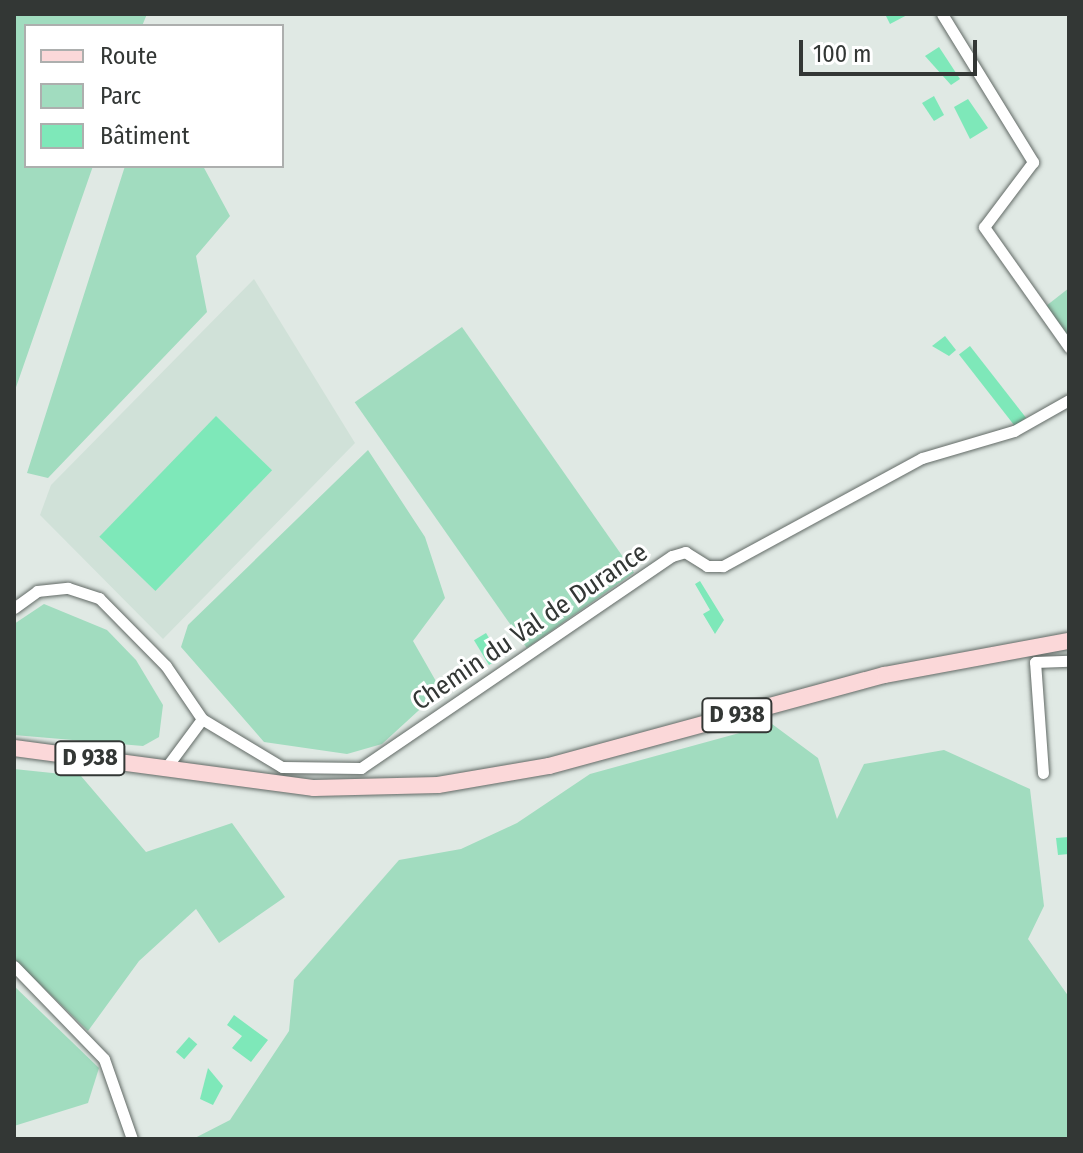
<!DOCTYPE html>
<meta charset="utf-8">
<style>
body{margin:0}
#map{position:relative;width:1083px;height:1153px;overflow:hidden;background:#e0e9e4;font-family:"Fira Sans Condensed",sans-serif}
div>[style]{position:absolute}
.built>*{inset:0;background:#d0e1d8}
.green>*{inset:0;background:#a1dcbf;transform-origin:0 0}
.building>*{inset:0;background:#7ee8b9;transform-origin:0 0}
.roads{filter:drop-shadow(0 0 2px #626a66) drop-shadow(0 0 2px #626a66)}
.street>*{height:11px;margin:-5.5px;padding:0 5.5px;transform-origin:5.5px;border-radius:5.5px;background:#fff}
.primary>*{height:16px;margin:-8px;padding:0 8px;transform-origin:8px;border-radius:8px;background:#fbd8d9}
span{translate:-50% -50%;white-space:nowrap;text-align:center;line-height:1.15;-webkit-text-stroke:6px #fff;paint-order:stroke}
.shield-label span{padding:2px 6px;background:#fff;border:2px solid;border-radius:6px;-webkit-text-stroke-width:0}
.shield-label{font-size:24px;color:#333735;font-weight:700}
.street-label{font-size:26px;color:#333735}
.frame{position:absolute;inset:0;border:16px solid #333735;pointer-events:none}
.legend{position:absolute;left:24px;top:24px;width:260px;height:144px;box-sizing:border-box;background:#fff;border:2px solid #adafae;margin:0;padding:10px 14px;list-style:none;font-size:24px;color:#333735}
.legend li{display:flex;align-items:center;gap:16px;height:40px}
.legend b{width:40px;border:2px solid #adafae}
.scale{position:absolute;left:799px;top:40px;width:178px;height:36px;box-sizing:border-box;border:4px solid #333735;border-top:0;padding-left:10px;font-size:24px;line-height:28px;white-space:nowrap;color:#333735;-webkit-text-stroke:6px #fff;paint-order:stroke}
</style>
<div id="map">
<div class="built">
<i style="clip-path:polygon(254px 279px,355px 443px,163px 639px,40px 515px,51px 485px)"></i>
</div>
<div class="green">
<i style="clip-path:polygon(14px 14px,147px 14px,142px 26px,26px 26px,26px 166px,93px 166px,14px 393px)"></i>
<i style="clip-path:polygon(125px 166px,203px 166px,230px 216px,196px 256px,207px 312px,48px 478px,27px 473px)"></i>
<i style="clip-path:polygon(1069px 288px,1069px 338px,1046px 306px)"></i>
<i style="left:462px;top:327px;width:300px;height:131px;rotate:55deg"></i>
<i style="clip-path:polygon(368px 450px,425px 537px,445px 598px,413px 641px,441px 690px,382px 744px,347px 754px,264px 742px,181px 647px,188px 625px)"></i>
<i style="clip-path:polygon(44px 604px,107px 630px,136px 660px,163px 705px,159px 737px,143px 746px,14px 735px,14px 624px)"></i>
<i style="clip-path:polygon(772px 724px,818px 758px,837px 819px,864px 764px,944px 750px,1030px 789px,1044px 906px,1028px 939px,1069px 997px,1069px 1139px,193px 1139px,230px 1120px,289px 1031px,294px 980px,399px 860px,461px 849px,517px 823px,590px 774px)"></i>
<i style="clip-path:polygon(14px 769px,81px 776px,146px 852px,232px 823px,285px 897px,219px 943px,196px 909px,139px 961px,88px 1031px,14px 959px)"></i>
<i style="clip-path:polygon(14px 986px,99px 1068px,88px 1103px,14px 1126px)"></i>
</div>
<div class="building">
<i style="clip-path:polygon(885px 14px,909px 14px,890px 24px)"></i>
<i style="clip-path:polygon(939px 47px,960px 79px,951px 85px,925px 56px)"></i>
<i style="clip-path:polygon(934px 96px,944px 115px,934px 121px,922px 103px)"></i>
<i style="clip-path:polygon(968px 99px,988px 128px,970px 139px,954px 107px)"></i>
<i style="clip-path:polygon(945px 336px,956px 350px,949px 356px,932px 346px)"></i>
<i style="left:970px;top:346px;width:91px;height:14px;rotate:52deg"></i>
<i style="left:216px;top:416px;width:78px;height:168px;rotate:44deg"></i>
<i style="clip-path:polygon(700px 581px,724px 620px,715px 634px,703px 614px,710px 610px,695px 584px)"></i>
<i style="left:486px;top:633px;width:29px;height:14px;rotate:59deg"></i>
<i style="clip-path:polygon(1069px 837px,1069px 854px,1058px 855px,1056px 838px)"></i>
<i style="clip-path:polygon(234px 1015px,268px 1040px,251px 1062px,232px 1048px,242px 1036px,227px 1025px)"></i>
<i style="left:189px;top:1037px;width:11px;height:20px;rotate:41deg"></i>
<i style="clip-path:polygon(208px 1068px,223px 1086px,213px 1105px,200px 1099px)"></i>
</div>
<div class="roads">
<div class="street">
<i style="left:942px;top:14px;width:174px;rotate:58.4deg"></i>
<i style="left:1033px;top:162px;width:81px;rotate:127deg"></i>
<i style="left:984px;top:227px;width:147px;rotate:54.7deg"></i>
<i style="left:14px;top:608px;width:29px;rotate:-36deg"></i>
<i style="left:37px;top:591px;width:31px;rotate:-6deg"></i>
<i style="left:68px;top:588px;width:33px;rotate:18deg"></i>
<i style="left:99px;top:598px;width:95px;rotate:45.4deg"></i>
<i style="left:166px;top:666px;width:64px;rotate:55.8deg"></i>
<i style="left:165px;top:769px;width:62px;rotate:-53.5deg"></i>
<i style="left:202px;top:719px;width:93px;rotate:31deg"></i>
<i style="left:282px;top:767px;width:79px;rotate:0.7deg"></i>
<i style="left:361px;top:768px;width:376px;rotate:-34.3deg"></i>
<i style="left:672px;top:556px;width:14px;rotate:-17deg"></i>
<i style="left:685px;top:552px;width:26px;rotate:32deg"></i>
<i style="left:707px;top:566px;width:16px"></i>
<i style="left:723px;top:566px;width:226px;rotate:-28.5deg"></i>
<i style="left:922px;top:458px;width:96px;rotate:-16.4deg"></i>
<i style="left:1014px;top:431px;width:63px;rotate:-29.4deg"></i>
<i style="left:1043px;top:773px;width:111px;rotate:-94.1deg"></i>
<i style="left:1035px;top:662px;width:34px;rotate:-2deg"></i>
<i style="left:14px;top:966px;width:129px;rotate:45.9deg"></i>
<i style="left:104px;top:1059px;width:85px;rotate:70.7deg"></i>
</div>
<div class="primary">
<i style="left:14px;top:748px;width:303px;rotate:7.6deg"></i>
<i style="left:314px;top:788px;width:124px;rotate:-1.4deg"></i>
<i style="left:438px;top:785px;width:113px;rotate:-9.7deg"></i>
<i style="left:549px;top:766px;width:348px;rotate:-15.2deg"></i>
<i style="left:885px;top:675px;width:187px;rotate:-10.5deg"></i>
</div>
</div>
<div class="shield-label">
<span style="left:737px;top:715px">D 938</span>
<span style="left:90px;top:758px">D 938</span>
</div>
<div class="street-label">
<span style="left:530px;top:627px;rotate:-34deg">Chemin du Val de Durance</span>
</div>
<div class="frame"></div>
<ul class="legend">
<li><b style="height:10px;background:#fbd8d9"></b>Route</li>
<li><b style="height:22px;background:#a1dcbf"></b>Parc</li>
<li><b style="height:22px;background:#7ee8b9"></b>Bâtiment</li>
</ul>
<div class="scale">100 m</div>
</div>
